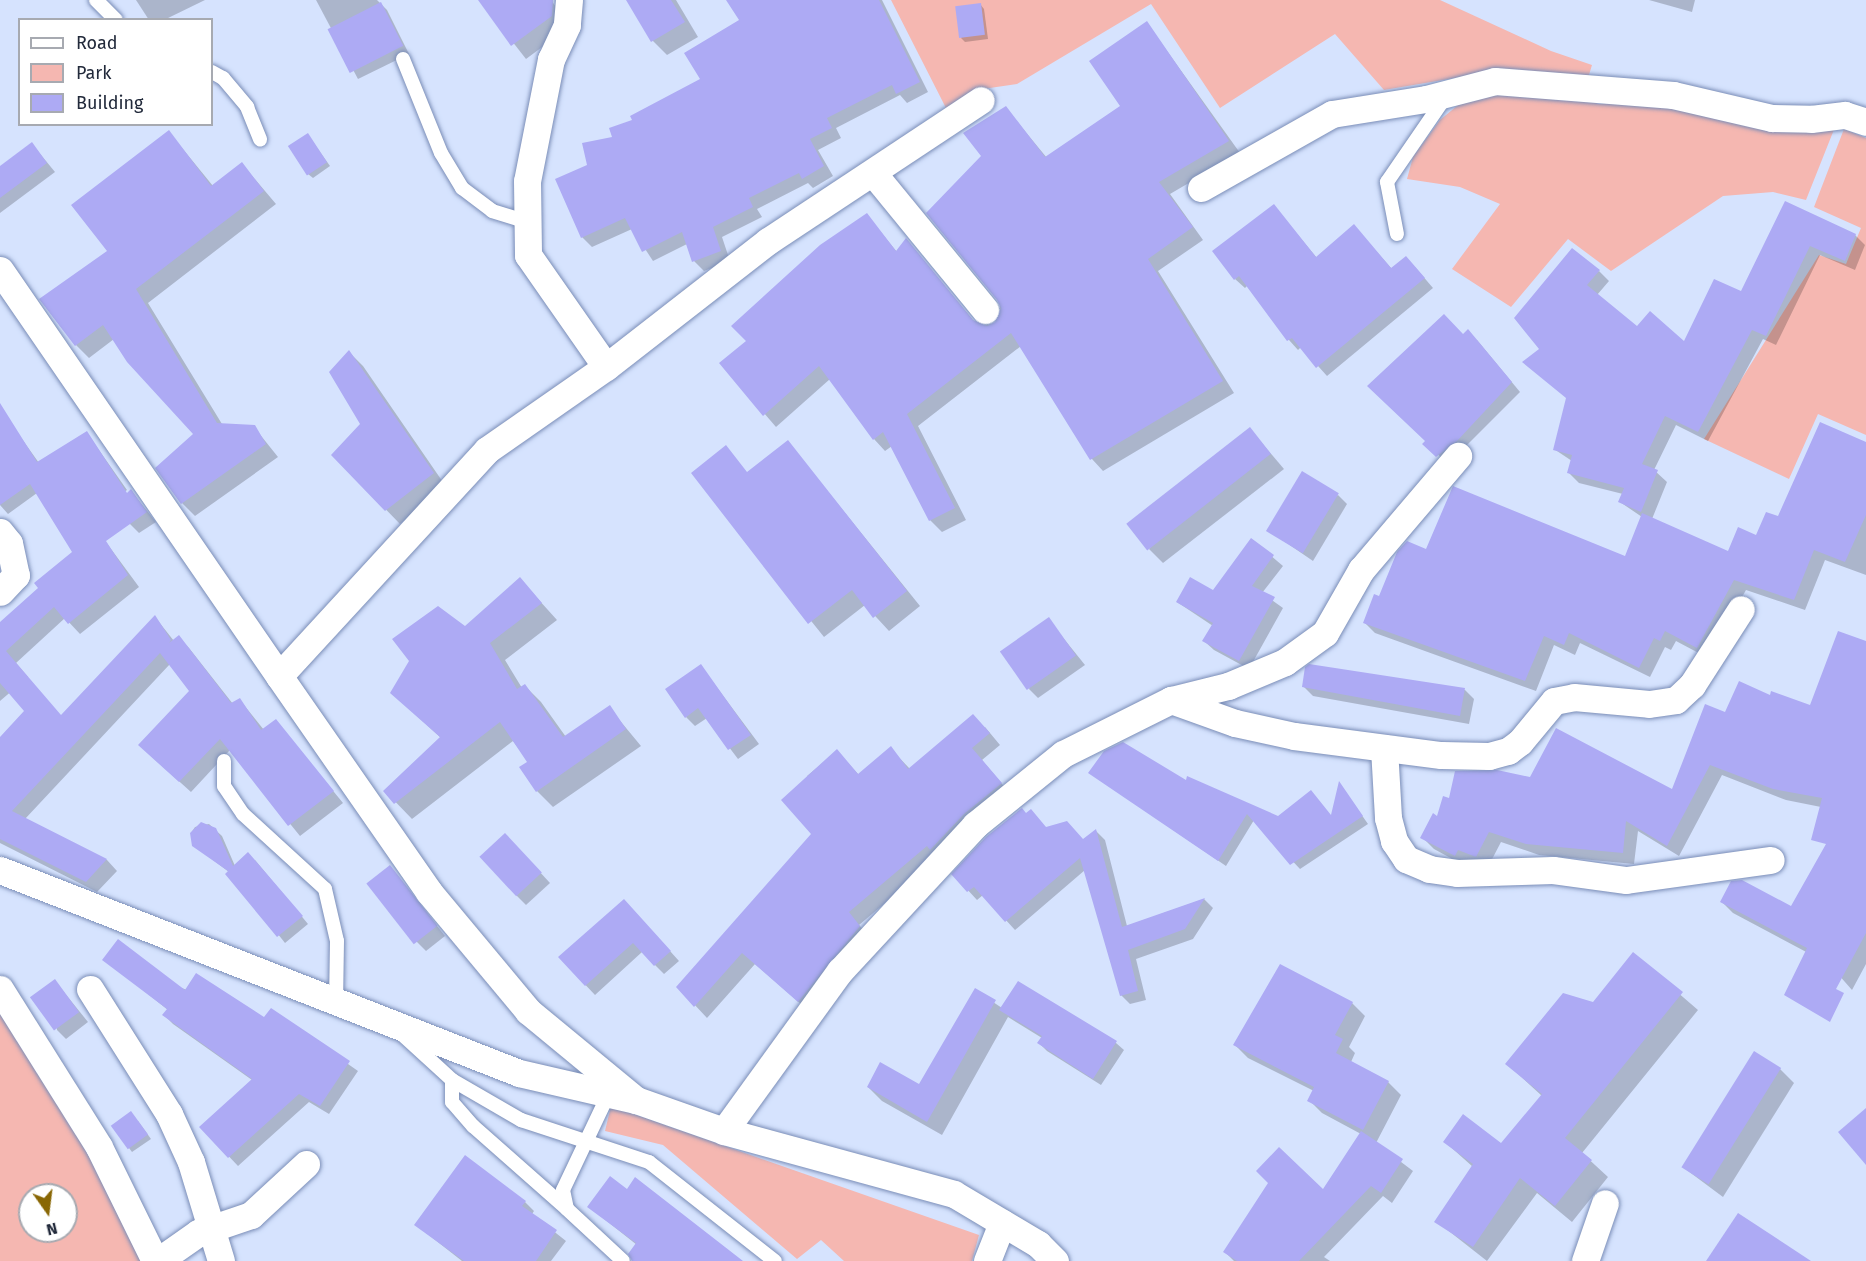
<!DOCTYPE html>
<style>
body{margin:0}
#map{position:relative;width:1866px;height:1261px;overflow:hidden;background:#d6e3fe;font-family:"Fira Sans",sans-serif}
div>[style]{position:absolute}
.green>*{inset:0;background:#f5b7b1}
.shadow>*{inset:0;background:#0003}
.building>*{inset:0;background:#adaaf4;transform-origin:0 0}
.roads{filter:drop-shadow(0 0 2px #7a8db7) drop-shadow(0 0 2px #7a8db7)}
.service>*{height:14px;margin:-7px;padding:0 7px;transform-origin:7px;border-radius:7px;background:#fff}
.minor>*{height:27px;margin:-13.5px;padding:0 13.5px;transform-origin:13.5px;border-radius:13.5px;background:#fff}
span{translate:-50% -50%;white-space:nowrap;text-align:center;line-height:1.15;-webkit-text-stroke:5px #fff;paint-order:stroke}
.legend{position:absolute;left:18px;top:18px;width:195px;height:108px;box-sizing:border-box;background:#fff;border:2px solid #a7aab1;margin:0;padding:8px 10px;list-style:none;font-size:18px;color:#222a3b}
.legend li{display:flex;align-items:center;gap:12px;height:30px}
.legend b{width:30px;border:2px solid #a7aab1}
.north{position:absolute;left:18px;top:1183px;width:60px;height:60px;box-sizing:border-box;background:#fff;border:2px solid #a7aab1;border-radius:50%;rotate:166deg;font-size:16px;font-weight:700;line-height:24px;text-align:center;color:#222a3b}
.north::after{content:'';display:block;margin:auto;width:21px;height:27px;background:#896705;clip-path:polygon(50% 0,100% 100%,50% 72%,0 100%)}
</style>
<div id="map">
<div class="green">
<i style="clip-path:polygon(891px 0,1440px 0,1551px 51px,1592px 65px,1588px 78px,1502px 70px,1384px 90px,1335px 34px,1220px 108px,1151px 4px,1017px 84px,983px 89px,947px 110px)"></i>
<i style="clip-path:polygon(1504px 89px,1547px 89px,1599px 104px,1661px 98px,1835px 127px,1806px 200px,1773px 192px,1723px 196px,1611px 271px,1568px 239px,1511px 307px,1452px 269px,1500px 204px,1460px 187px,1407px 179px,1413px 157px,1440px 120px,1463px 101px)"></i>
<i style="clip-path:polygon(1844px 129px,1866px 138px,1866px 435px,1818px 414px,1789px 479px,1704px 439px,1819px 255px,1846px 264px,1861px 228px,1814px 207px)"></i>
<i style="clip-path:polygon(evenodd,0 1012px,92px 1161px,142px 1261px,0 1261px,0 1012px,30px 1195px,66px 1195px,66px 1231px,30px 1231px,30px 1195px)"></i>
<i style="clip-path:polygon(611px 1106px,979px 1235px,972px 1261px,844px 1261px,821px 1240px,797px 1259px,663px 1145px,605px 1131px)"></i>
</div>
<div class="shadow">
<i style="clip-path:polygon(136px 0,205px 0,164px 20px,149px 20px)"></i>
<i style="clip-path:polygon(316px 0,377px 0,387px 10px,409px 54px,358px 79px)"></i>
<i style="clip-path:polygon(480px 0,551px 0,566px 21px,565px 30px,526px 59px)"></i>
<i style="clip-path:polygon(628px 0,676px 0,698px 37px,667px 55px,653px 41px)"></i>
<i style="clip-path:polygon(728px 0,882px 0,928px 92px,907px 103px,900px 95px,836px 128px,841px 138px,818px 150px,833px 176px,813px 188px,808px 183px,757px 209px,762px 217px,722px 237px,730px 261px,704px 271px,694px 261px,687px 244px,653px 261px,632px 229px,592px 247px,582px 237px,588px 166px,634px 121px,702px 79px,741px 20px)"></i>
<i style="clip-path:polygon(1649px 0,1695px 0,1692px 12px)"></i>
<i style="clip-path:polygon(980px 4px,984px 9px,988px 39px,965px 42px,961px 38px)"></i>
<i style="clip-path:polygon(1147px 23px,1240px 153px,1170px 194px,1203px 240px,1158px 271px,1234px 393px,1103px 471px,1092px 459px,1021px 346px,918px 426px,966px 520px,942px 532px,930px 520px,892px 446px,885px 451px,874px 439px,830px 379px,776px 427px,721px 363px,748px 341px,867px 215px,897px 252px,906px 240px,977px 325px,995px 324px,1001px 315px,983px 157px,1006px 108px,1047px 158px,1122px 106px)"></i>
<i style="clip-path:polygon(169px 132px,213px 186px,242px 164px,276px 204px,148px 303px,222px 424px,254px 427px,278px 457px,195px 516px,182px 503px,195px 434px,114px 339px,89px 358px,76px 345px,109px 252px)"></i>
<i style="clip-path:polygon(308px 135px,330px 166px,313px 178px,308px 174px)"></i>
<i style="clip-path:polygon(32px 144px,55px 172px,0 213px,0 168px)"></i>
<i style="clip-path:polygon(1785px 203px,1855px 235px,1865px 245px,1855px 270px,1820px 255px,1776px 345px,1763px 339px,1708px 441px,1676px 425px,1654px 470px,1667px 482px,1652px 519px,1728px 553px,1757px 537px,1866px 444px,1866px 575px,1825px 560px,1805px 610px,1746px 590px,1708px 658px,1676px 641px,1671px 650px,1665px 647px,1650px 677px,1580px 643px,1575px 655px,1554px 645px,1536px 691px,1375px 633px,1365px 623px,1380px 598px,1427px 551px,1625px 558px,1642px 517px,1620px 502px,1623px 494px,1579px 483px,1569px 473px,1572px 461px,1554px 449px,1568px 399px,1541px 349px,1516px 318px,1599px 271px,1609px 281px,1597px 295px,1638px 328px,1684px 343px,1741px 293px)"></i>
<i style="clip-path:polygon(1274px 206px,1317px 258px,1354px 226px,1392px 269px,1415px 267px,1433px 288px,1327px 376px,1301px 347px,1298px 350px,1289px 340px,1247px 286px,1245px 288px,1235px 279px)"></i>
<i style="clip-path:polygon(1464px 336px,1477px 340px,1520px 392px,1447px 465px,1427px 441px)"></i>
<i style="clip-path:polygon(349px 352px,363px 366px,447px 488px,400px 524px,333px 455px,362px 425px)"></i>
<i style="clip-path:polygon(0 408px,39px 463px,87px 433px,127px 490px,65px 534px,37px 493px,8px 514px,0 505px)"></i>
<i style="clip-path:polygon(1250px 429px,1284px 469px,1163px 563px,1149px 549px)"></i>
<i style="clip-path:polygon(788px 442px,920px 606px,889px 631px,865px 605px,824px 637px,693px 474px,726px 447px,751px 479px)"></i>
<i style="clip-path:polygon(131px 491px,156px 522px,139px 533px,130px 524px)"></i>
<i style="clip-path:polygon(1338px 495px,1347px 504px,1313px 561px,1268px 530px)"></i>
<i style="clip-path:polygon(100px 534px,139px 587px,80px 634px,65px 618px,16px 663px,28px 677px,0 701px,0 624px)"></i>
<i style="clip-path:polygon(1252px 540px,1283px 566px,1262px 593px,1283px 608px,1249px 669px,1214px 650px,1204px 641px,1213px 626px,1177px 602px,1214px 592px)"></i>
<i style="clip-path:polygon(520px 579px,557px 620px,505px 660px,522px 688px,525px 686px,541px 702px,566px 737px,612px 711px,641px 746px,553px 807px,537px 791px,529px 762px,513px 741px,412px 819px,385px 791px,441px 738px,392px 693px)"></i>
<i style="clip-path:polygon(155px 617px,174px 641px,178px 637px,189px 648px,233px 704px,240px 700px,264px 730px,276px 721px,343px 803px,300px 836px,230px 750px,191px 792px,151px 756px,191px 691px,170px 664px,25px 819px,107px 860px,117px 871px,97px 892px,0 843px,0 739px,62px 717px)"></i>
<i style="clip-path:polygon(1048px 619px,1085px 665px,1038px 698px,1029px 689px)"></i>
<i style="clip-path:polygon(1866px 643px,1866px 837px,1821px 807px,1786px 800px,1722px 775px,1679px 856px,1638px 831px,1634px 864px,1539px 855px,1501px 842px,1488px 867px,1467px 867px,1434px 849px,1422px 837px,1450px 800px,1530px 779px,1673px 791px,1726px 714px,1770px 697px,1811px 707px)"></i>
<i style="clip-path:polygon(701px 666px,759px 744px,738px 759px,707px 718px,695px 726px,686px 717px)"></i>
<i style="clip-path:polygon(1303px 686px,1465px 690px,1474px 699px,1469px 724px,1313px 696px)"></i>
<i style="clip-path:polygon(985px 727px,1000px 745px,982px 760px,1012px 796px,859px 925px,871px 938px,810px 1012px,755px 964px,707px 1018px,678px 987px,813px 834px,807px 776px,837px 751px,859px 775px,891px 749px,910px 769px)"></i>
<i style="clip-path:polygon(1090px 773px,1186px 783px,1279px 817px,1332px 817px,1340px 784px,1368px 824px,1300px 869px,1254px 820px,1226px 866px)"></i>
<i style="clip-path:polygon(1027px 815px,1047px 828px,1083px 841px,1096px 831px,1105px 840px,1127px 926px,1204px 899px,1213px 908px,1193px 939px,1136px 959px,1146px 1000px,1130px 1004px,1121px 995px,1085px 870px,1015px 930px,983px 895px,977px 900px,953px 874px)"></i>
<i style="clip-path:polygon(209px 824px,222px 836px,235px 866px,255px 860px,308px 924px,285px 943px,229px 872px,193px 845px,191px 833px,195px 827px)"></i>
<i style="clip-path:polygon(514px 844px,550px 883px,526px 905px,517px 896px)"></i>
<i style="clip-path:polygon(1866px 862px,1866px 964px,1852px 990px,1816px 949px,1810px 954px,1733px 913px,1722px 902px,1791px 908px)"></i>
<i style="clip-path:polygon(390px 867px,445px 936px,426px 951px,417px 942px)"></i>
<i style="clip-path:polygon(633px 910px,679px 961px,664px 974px,642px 952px,595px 995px,560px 958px)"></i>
<i style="clip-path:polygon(1633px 954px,1698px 1010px,1582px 1153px,1608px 1177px,1572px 1222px,1537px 1193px,1487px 1261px,1436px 1221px,1473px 1167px,1445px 1142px,1502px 1146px,1542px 1096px,1507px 1064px,1594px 1003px)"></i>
<i style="clip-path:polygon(104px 959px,265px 1019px,271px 1010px,358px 1071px,329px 1114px,309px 1102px,238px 1166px,201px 1127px,252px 1080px,173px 1024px,164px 1015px,168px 1010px)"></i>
<i style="clip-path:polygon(55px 981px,88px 1022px,66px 1039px,57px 1030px)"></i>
<i style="clip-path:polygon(975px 990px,1002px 1008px,1116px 1043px,1124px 1050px,1101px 1085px,1047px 1051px,1039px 1043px,1042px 1038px,1008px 1017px,942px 1135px,882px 1101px,868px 1087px,920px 1086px)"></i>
<i style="clip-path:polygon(1352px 1003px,1365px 1016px,1349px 1047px,1355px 1053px,1351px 1062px,1388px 1082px,1401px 1095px,1376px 1143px,1413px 1171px,1392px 1203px,1383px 1196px,1324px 1257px,1330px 1261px,1234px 1261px,1225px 1252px,1323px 1192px,1361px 1134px,1322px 1113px,1309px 1100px,1314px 1091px,1248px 1058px,1235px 1045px)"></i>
<i style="clip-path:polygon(1780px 1069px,1794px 1083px,1723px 1197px,1684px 1168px)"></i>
<i style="clip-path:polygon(138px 1121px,151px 1139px,132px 1152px,112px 1125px)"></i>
<i style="clip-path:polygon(525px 1202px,534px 1211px,532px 1214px,566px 1241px,551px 1261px,462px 1261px,416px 1225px)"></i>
<i style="clip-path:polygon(589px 1207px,740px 1261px,636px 1261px,637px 1245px)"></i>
</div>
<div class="building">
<i style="clip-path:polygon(478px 0,553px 0,552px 16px,511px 46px)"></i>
<i style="clip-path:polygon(626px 0,671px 0,685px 22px,651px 42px)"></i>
<i style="clip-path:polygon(726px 0,879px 0,920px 82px,896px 94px,892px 85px,827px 118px,832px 128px,810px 139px,824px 166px,802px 179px,799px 173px,749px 198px,753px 207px,713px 227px,721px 251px,692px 262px,682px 232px,642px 252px,625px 218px,581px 238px,555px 179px,587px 165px,582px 143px,612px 137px,609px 128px,632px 120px,630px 116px,700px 79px,684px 53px,739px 20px)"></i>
<i style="left:381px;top:2px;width:49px;height:60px;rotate:63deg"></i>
<i style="left:981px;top:3px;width:32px;height:26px;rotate:83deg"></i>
<i style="clip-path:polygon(1147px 21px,1229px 141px,1159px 182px,1193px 227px,1148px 259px,1223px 381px,1090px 460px,1011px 333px,907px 414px,955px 508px,929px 521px,883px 432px,873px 440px,819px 366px,763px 416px,719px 363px,746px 341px,731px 326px,820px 245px,867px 213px,896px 251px,906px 238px,973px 320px,987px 326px,995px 322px,1001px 308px,997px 300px,926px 213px,981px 156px,963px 133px,1006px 106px,1045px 157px,1120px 106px,1089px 61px)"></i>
<i style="clip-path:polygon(169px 130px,211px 186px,242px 162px,264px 191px,136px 289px,217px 423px,255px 425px,266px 444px,181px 504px,155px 468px,193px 434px,127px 362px,103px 325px,75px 346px,39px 299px,107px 251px,71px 205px)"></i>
<i style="left:308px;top:133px;width:35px;height:24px;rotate:57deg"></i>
<i style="clip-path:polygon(32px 142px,47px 163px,0 198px,0 166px)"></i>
<i style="clip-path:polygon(1785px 201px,1856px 234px,1845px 261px,1810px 246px,1766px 336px,1752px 330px,1698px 432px,1665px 416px,1642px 464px,1658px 470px,1641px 512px,1618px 502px,1624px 488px,1567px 473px,1572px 455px,1553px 450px,1566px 398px,1522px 362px,1539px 349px,1514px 318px,1572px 248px,1600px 270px,1587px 285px,1637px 326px,1650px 311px,1684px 341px,1714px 279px,1741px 291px)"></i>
<i style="clip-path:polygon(1274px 204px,1316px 257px,1354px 224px,1391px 268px,1406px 256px,1425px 278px,1316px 368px,1292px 338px,1287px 341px,1239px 276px,1234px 280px,1212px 251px)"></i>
<i style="clip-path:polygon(1444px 314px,1463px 334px,1468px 329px,1512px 382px,1457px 441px,1436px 457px,1422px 444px,1425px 441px,1367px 386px)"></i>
<i style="clip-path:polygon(349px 350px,434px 473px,385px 511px,331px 455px,360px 424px,329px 372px)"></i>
<i style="clip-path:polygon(0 403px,37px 462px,87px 431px,127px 493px,131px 489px,147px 512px,106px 541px,128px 575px,68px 624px,54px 607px,6px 651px,61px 715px,155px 615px,171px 640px,169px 643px,179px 635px,231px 703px,240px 698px,261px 730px,276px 719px,334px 791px,288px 826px,220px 739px,179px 782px,138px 745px,189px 691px,160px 653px,12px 811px,107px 859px,86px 882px,0 839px,0 737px,24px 711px,0 683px,0 622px,38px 588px,34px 583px,72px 552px,30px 484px,0 505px)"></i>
<i style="clip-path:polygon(1820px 422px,1866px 442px,1866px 515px,1845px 562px,1814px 550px,1794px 600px,1734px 580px,1697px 648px,1665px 631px,1660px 641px,1654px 638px,1639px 668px,1569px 633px,1564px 645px,1544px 636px,1525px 681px,1363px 623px,1374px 594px,1379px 596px,1397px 552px,1407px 541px,1426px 549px,1453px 486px,1625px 556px,1642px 513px,1728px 551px,1738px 527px,1756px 535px,1766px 512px,1778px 516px)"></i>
<i style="left:1250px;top:427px;width:34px;height:157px;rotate:52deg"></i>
<i style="clip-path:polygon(788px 440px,907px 591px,873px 618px,852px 590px,808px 624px,691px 473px,726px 445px,747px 472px)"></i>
<i style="left:1302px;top:471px;width:43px;height:70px;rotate:31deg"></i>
<i style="clip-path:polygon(1251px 538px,1274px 555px,1252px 586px,1275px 597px,1239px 661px,1202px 641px,1213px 623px,1176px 602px,1190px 577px,1213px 590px)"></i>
<i style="clip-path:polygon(520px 577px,542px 603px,490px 643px,517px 689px,525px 684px,563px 737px,610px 705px,626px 729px,536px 792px,519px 767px,527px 762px,500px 722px,394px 804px,383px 791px,440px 737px,390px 693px,409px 661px,392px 639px,438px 606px,465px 626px)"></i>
<i style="left:1049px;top:617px;width:47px;height:60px;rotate:55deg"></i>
<i style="clip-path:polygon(1838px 631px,1866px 641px,1866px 933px,1836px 989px,1844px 993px,1830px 1022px,1784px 995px,1807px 948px,1720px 902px,1731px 881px,1742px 880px,1791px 906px,1826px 844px,1811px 840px,1822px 798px,1773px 789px,1710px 765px,1667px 846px,1626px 821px,1623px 853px,1526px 844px,1489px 832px,1476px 857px,1458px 850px,1455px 856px,1420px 838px,1433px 813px,1437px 816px,1443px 796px,1449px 798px,1455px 771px,1497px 770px,1530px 777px,1556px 728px,1672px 789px,1705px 704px,1725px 712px,1739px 681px,1770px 695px,1771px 691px,1810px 705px)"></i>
<i style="clip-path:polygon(701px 664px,751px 735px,728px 750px,698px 708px,685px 718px,665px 689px)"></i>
<i style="clip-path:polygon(1309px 664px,1465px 688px,1460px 716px,1302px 687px,1305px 667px)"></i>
<i style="clip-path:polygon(973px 714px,990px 733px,972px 748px,1002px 783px,964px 814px,930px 850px,927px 846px,849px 912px,860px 926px,798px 1002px,742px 953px,694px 1007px,676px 987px,811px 834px,781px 800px,837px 749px,858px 774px,891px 746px,908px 769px)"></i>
<i style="clip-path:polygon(1123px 742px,1186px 780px,1187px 776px,1278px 816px,1311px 790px,1331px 815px,1339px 781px,1363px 816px,1290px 865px,1247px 814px,1218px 861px,1088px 773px,1104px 751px)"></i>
<i style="clip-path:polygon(1022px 808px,1026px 813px,1031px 809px,1046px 827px,1067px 821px,1083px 839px,1096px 829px,1122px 927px,1205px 898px,1185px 929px,1128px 950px,1138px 991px,1120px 996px,1080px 858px,1005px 922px,974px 887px,967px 892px,951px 874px,986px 837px)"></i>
<i style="clip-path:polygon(201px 822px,216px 828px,233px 866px,248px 852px,303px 916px,277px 937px,225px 874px,228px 871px,192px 846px,190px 833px)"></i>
<i style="left:505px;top:833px;width:54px;height:35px;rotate:47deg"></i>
<i style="left:390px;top:865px;width:77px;height:30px;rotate:52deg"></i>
<i style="clip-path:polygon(624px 899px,671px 951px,654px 966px,633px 943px,585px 986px,558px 957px)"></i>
<i style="clip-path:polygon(118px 939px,185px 990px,196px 973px,264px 1017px,271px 1008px,350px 1061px,320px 1106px,299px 1094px,228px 1158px,199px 1127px,252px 1079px,162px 1015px,167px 1009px,102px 960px)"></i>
<i style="clip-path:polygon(1633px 952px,1683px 992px,1565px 1138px,1592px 1160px,1555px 1206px,1520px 1178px,1473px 1247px,1434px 1222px,1473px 1164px,1443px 1142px,1463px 1114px,1501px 1143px,1542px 1094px,1505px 1064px,1563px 993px,1593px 1002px)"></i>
<i style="clip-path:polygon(1280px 964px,1353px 1002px,1335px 1035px,1343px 1039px,1336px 1053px,1389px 1081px,1363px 1130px,1307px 1101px,1314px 1087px,1233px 1045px)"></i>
<i style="left:55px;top:979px;width:41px;height:31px;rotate:54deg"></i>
<i style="clip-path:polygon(1018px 981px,1117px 1041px,1093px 1079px,1037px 1043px,1042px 1036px,999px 1010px)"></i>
<i style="clip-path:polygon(975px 988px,996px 1000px,927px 1122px,867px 1087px,880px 1062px,919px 1084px)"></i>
<i style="left:1754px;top:1051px;width:32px;height:137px;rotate:32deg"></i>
<i style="clip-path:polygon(1866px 1108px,1866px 1165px,1838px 1132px)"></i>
<i style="left:131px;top:1111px;width:29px;height:25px;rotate:54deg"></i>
<i style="clip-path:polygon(1361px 1131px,1403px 1159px,1381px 1193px,1371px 1186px,1299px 1261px,1237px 1261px,1223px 1252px,1268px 1183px,1256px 1171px,1279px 1147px,1323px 1189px)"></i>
<i style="clip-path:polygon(465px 1155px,526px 1201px,522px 1206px,557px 1230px,536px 1261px,464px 1261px,414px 1225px)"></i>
<i style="clip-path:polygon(610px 1176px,627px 1189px,635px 1177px,743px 1261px,632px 1261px,628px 1254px,636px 1243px,587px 1207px)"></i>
<i style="clip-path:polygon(1738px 1213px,1811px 1261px,1706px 1261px)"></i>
</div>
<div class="roads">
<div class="service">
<i style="left:96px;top:0;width:28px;rotate:45deg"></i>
<i style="left:403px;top:59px;width:101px;rotate:68deg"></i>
<i style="left:441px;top:153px;width:41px;rotate:59deg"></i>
<i style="left:462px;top:188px;width:38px;rotate:37deg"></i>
<i style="left:492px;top:211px;width:34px;rotate:17deg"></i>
<i style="left:212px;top:72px;width:13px;rotate:29deg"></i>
<i style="left:223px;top:78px;width:38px;rotate:50deg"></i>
<i style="left:247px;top:107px;width:35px;rotate:68deg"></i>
<i style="left:1397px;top:234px;width:53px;rotate:-100.9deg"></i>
<i style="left:1387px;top:182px;width:104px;rotate:-55.5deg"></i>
<i style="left:224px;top:761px;width:25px;rotate:90deg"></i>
<i style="left:224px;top:786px;width:34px;rotate:56deg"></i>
<i style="left:243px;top:814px;width:111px;rotate:42.4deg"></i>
<i style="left:325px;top:889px;width:53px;rotate:77deg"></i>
<i style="left:337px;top:941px;width:61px;rotate:90.9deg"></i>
<i style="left:404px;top:1036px;width:65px;rotate:42.5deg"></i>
<i style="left:452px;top:1080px;width:80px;rotate:30.1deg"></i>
<i style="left:521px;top:1120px;width:135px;rotate:18.2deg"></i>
<i style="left:649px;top:1162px;width:160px;rotate:38.2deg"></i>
<i style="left:452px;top:1080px;width:22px;rotate:90deg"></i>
<i style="left:452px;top:1102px;width:32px;rotate:49deg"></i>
<i style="left:473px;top:1126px;width:125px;rotate:41.4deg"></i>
<i style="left:609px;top:1093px;width:107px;rotate:115.4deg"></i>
<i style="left:563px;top:1190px;width:19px;rotate:78deg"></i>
<i style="left:567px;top:1209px;width:76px;rotate:42.9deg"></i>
</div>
<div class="minor">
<i style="left:569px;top:0;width:25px;rotate:95deg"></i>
<i style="left:567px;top:25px;width:38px;rotate:115deg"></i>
<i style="left:551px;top:59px;width:124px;rotate:101.1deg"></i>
<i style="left:527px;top:181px;width:74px;rotate:89.2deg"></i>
<i style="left:528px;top:255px;width:136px;rotate:55.1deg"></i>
<i style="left:606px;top:367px;width:145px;rotate:145.1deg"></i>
<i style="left:487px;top:450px;width:307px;rotate:132.6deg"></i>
<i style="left:279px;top:676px;width:263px;rotate:55.2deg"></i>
<i style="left:429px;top:892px;width:155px;rotate:50.2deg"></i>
<i style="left:528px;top:1011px;width:140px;rotate:39.5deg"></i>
<i style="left:873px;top:173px;width:177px;rotate:50.7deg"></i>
<i style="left:1201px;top:188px;width:150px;rotate:-29.5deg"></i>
<i style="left:1332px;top:114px;width:95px;rotate:-9.1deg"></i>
<i style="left:1426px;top:99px;width:71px;rotate:-14.6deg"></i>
<i style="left:1495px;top:81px;width:179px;rotate:4.5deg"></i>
<i style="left:1673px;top:95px;width:102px;rotate:13.1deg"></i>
<i style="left:1772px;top:118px;width:39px;rotate:1deg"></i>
<i style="left:1811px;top:119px;width:34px;rotate:-7deg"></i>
<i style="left:1845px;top:115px;width:22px;rotate:18deg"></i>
<i style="left:0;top:270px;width:493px;rotate:55.5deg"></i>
<i style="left:606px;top:367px;width:205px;rotate:-37.9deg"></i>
<i style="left:768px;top:241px;width:255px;rotate:-33.5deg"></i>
<i style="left:0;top:532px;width:14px;rotate:51deg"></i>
<i style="left:9px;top:543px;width:33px;rotate:78deg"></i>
<i style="left:16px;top:575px;width:23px;rotate:133deg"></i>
<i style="left:1171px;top:700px;width:68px;rotate:19.8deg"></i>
<i style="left:1235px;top:723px;width:60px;rotate:12.4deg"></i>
<i style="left:1294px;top:736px;width:148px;rotate:7.4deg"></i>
<i style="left:1441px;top:755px;width:48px;rotate:1.2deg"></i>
<i style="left:1489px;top:756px;width:20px;rotate:-15deg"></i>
<i style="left:1508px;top:751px;width:15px;rotate:-37deg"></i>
<i style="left:1520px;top:742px;width:53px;rotate:-50.3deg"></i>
<i style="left:1554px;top:701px;width:20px;rotate:-11deg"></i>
<i style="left:1574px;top:697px;width:75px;rotate:5.3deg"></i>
<i style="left:1649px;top:704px;width:27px;rotate:-8deg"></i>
<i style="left:1676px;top:700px;width:22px;rotate:-43deg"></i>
<i style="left:1692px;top:685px;width:90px;rotate:-57.2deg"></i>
<i style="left:1384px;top:748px;width:70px;rotate:86.7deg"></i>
<i style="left:1388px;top:818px;width:24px;rotate:75deg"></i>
<i style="left:1394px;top:841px;width:22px;rotate:56deg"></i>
<i style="left:1406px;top:859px;width:25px;rotate:23deg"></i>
<i style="left:1429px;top:869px;width:28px;rotate:8deg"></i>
<i style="left:1457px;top:873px;width:96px;rotate:-1.8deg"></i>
<i style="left:1553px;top:870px;width:74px;rotate:7.8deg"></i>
<i style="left:1626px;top:880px;width:146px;rotate:-7.9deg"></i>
<i style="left:0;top:870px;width:557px;rotate:21.36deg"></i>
<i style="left:519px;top:1073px;width:120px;rotate:13deg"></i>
<i style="left:636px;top:1100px;width:93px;rotate:19.4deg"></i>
<i style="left:724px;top:1131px;width:238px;rotate:15.3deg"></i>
<i style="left:954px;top:1194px;width:98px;rotate:30.8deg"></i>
<i style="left:1038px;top:1244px;width:24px;rotate:45deg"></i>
<i style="left:0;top:989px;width:186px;rotate:57.9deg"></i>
<i style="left:99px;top:1147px;width:127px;rotate:63.8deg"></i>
<i style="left:90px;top:989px;width:148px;rotate:57.7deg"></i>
<i style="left:169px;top:1114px;width:53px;rotate:65.4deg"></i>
<i style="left:191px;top:1162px;width:103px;rotate:73.1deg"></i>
<i style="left:724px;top:1131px;width:198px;rotate:-54.1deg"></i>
<i style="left:840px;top:971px;width:199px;rotate:-47.2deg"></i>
<i style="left:975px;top:825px;width:113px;rotate:-38.9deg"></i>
<i style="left:1063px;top:754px;width:121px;rotate:-26.6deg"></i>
<i style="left:1171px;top:700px;width:59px;rotate:-13.8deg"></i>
<i style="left:1228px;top:686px;width:62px;rotate:-22.8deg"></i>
<i style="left:1285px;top:662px;width:49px;rotate:-35.9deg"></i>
<i style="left:1325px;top:633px;width:73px;rotate:-60.3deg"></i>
<i style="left:1361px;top:570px;width:150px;rotate:-49.6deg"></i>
<i style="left:158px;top:1261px;width:49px;rotate:-35deg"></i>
<i style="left:198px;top:1233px;width:56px;rotate:-18.8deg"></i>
<i style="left:251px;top:1215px;width:75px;rotate:-42.8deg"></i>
<i style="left:987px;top:1261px;width:41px;rotate:-68.5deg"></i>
<i style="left:1585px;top:1261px;width:61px;rotate:-71deg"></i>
</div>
</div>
<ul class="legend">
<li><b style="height:8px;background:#fff"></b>Road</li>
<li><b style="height:16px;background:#f5b7b1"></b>Park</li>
<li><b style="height:16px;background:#adaaf4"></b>Building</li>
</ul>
<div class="north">N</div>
</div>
